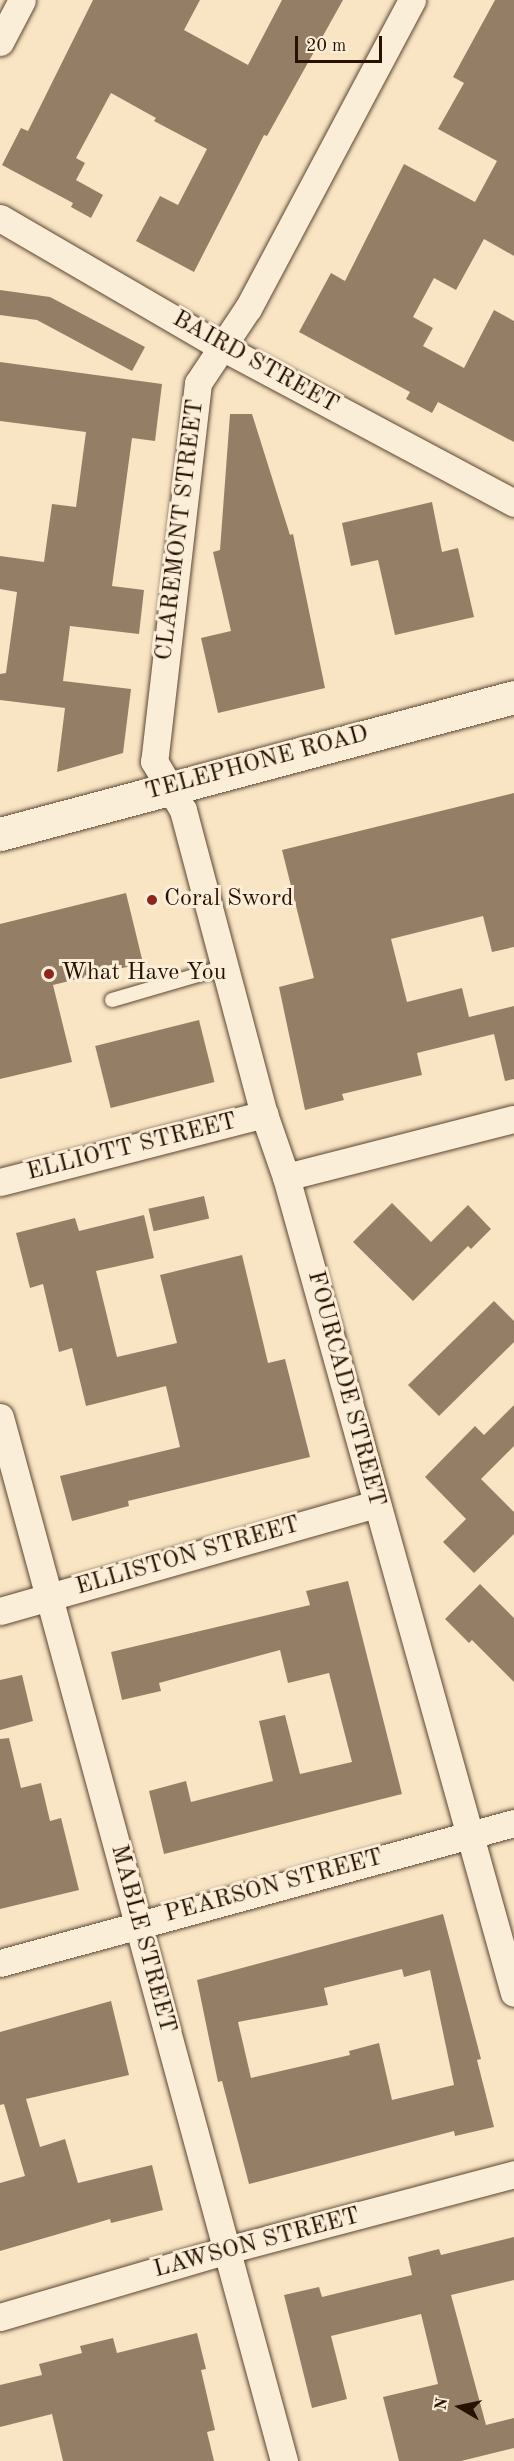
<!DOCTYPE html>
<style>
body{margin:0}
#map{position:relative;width:514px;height:2461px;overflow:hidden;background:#f9e5c4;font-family:"Old Standard TT",serif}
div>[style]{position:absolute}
.building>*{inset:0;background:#947f66;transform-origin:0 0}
.roads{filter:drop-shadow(0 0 2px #5c4632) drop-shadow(0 0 2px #5c4632)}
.lane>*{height:14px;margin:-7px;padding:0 7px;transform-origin:7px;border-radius:7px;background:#fbeed9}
.street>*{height:27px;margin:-13.5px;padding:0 13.5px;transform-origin:13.5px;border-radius:13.5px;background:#fbeed9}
.secondary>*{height:33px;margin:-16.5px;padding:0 16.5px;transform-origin:16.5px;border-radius:16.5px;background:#fbeed9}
.dots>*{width:16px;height:16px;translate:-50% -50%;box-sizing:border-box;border:3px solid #fbeed9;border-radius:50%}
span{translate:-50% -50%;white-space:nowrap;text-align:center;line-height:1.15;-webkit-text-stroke:6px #fbeed9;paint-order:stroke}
.street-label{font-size:24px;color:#271101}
.poi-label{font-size:24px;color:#271101}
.left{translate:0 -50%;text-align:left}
.north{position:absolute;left:430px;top:2377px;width:60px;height:60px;-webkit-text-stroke:4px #fbeed9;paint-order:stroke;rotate:279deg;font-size:16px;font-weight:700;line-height:24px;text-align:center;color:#271101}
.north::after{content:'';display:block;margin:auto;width:21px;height:27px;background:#271101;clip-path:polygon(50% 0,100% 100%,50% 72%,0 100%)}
.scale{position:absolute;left:295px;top:36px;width:87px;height:27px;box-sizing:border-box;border:3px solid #271101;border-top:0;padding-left:8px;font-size:18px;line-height:21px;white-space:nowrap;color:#271101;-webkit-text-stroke:4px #fbeed9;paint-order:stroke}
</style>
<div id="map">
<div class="building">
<i style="clip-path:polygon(93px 0,200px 0,184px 30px,248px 65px,282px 0,343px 0,267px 136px,264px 135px,194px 272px,136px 241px,160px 196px,178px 205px,207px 149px,154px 121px,156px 118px,111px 93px,76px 158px,85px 163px,76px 180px,103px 195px,91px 218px,71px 207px,73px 203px,2px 165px,21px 128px,28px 131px)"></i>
<i style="clip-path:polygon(495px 0,514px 0,514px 256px,484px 239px,456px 290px,434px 278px,413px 317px,433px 328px,423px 346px,464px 368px,494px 310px,514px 321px,514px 442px,438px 402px,432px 413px,406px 399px,410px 392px,299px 332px,331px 273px,345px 281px,404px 164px,475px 202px,497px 161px,438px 129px,464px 83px,453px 77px)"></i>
<i style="clip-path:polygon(0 290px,50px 297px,145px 347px,132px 371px,37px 320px,0 315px)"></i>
<i style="clip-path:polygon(0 362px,162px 384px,155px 441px,132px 438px,112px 586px,144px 590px,139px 634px,70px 626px,63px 681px,131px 689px,123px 753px,57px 772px,65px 708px,0 700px,0 674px,6px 673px,17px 592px,0 589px,0 556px,44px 562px,52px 504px,76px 507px,86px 432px,0 421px)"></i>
<i style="clip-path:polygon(230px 414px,252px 414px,290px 535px,293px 534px,325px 688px,218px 713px,201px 638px,231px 631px,213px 552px,220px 550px)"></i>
<i style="clip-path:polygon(432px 502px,442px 552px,458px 548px,474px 617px,395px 635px,378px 560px,351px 566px,342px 523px)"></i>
<i style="clip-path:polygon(514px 793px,514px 947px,492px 952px,483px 916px,391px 939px,407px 1002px,462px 988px,469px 1017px,514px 1006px,514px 1079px,505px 1081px,494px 1034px,417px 1053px,422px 1075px,342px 1094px,344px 1100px,305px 1110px,279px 987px,314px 978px,282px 850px)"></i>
<i style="clip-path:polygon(126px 893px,143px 963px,53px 985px,72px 1062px,0 1079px,0 924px)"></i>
<i style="left:199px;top:1020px;width:64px;height:107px;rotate:76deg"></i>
<i style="left:204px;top:1196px;width:23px;height:57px;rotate:77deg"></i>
<i style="clip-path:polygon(392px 1203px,431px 1242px,468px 1205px,491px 1229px,471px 1249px,468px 1246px,413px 1301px,353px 1242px)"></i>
<i style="clip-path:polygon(144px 1215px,154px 1258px,96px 1271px,117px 1357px,177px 1343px,160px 1275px,242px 1255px,268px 1363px,285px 1359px,310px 1457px,128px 1501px,129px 1506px,72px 1521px,60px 1476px,180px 1447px,166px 1386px,86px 1406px,72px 1348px,59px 1352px,43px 1284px,30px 1288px,16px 1233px,75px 1218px,79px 1231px)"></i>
<i style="clip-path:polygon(494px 1301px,514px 1321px,514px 1342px,439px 1416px,408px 1385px)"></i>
<i style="clip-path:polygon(514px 1405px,514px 1446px,481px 1479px,514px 1512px,514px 1534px,474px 1573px,443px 1542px,466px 1519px,425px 1477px,475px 1426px,484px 1435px)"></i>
<i style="clip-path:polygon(348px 1581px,402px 1794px,164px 1854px,149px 1791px,186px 1781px,191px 1802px,273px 1781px,259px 1721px,285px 1715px,300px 1774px,352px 1762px,329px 1673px,288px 1683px,280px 1650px,159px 1683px,161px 1691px,122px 1700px,111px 1652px,310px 1605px,306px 1591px)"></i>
<i style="clip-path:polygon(480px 1584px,514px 1618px,514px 1682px,472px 1640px,469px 1643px,445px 1619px)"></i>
<i style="clip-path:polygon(22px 1675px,33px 1721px,0 1730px,0 1680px)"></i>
<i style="clip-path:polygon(9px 1738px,21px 1788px,41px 1783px,50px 1821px,61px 1818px,79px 1890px,0 1909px,0 1739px)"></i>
<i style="clip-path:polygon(evenodd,443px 1914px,481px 2059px,477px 2060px,494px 2127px,455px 2136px,454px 2131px,249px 2184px,222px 2081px,218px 2082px,197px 1980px,443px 1914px,402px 1969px,404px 1977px,430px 1970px,454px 2085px,392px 2100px,379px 2043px,349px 2051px,350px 2055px,251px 2078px,238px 2022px,328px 2005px,324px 1988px,402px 1969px)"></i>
<i style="clip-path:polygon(111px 2001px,129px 2075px,26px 2099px,40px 2147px,65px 2139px,78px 2183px,152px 2165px,163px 2210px,111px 2223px,110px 2219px,0 2251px,0 2183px,25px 2176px,4px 2104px,0 2105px,0 2032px)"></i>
<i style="clip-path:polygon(514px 2237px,514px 2280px,451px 2295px,486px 2425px,514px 2418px,514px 2448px,461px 2461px,399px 2461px,383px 2397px,438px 2384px,421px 2314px,331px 2336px,347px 2399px,312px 2408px,284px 2295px,319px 2287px,322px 2297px,412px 2275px,408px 2257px,439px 2249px,441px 2255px)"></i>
<i style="clip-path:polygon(197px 2333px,206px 2369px,201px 2370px,215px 2430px,207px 2432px,214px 2461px,63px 2461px,52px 2414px,0 2427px,0 2385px,42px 2375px,39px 2364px,82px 2353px,80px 2346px,113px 2338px,117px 2353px)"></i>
</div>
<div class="roads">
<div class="lane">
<i style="left:112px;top:1000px;width:118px;rotate:-16.3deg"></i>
</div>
<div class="street">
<i style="left:412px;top:0;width:349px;rotate:118deg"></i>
<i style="left:248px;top:308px;width:90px;rotate:123.7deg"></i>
<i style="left:198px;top:383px;width:381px;rotate:96.6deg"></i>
<i style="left:154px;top:761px;width:57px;rotate:59.4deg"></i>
<i style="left:183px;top:810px;width:315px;rotate:75.1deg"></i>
<i style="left:264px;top:1114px;width:67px;rotate:70.8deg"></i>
<i style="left:286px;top:1177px;width:847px;rotate:74.39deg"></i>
<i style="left:0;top:42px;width:47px;rotate:-62.4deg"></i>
<i style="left:0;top:218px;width:255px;rotate:30.2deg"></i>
<i style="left:220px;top:346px;width:333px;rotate:28.1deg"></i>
<i style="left:286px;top:1177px;width:235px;rotate:-14.3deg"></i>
<i style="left:0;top:1182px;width:273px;rotate:-14.4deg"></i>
<i style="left:0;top:1417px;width:1082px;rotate:74.78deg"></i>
<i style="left:0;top:1611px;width:391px;rotate:-15.9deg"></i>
<i style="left:0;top:1963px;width:533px;rotate:-15.24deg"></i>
<i style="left:0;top:2317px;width:237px;rotate:-16.4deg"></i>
<i style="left:227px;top:2250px;width:297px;rotate:-14.8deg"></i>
</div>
<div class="secondary">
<i style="left:0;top:834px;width:532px;rotate:-14.92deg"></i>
</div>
</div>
<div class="dots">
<i style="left:152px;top:900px;background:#8f2418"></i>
<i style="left:49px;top:974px;background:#8f2418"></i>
</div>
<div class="street-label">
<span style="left:255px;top:363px;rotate:29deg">BAIRD STREET</span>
<span style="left:181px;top:530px;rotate:-83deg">CLAREMONT STREET</span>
<span style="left:257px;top:764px;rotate:-15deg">TELEPHONE ROAD</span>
<span style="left:132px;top:1148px;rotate:-14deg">ELLIOTT STREET</span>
<span style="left:345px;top:1389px;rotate:75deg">FOURCADE STREET</span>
<span style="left:188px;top:1557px;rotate:-16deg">ELLISTON STREET</span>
<span style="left:274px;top:1887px;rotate:-15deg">PEARSON STREET</span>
<span style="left:142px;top:1939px;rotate:75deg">MABLE STREET</span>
<span style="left:257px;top:2244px;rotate:-15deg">LAWSON STREET</span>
</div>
<div class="poi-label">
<span class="left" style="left:164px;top:900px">Coral Sword</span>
<span class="left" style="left:61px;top:974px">What Have You</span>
</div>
<div class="north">N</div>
<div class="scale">20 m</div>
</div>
